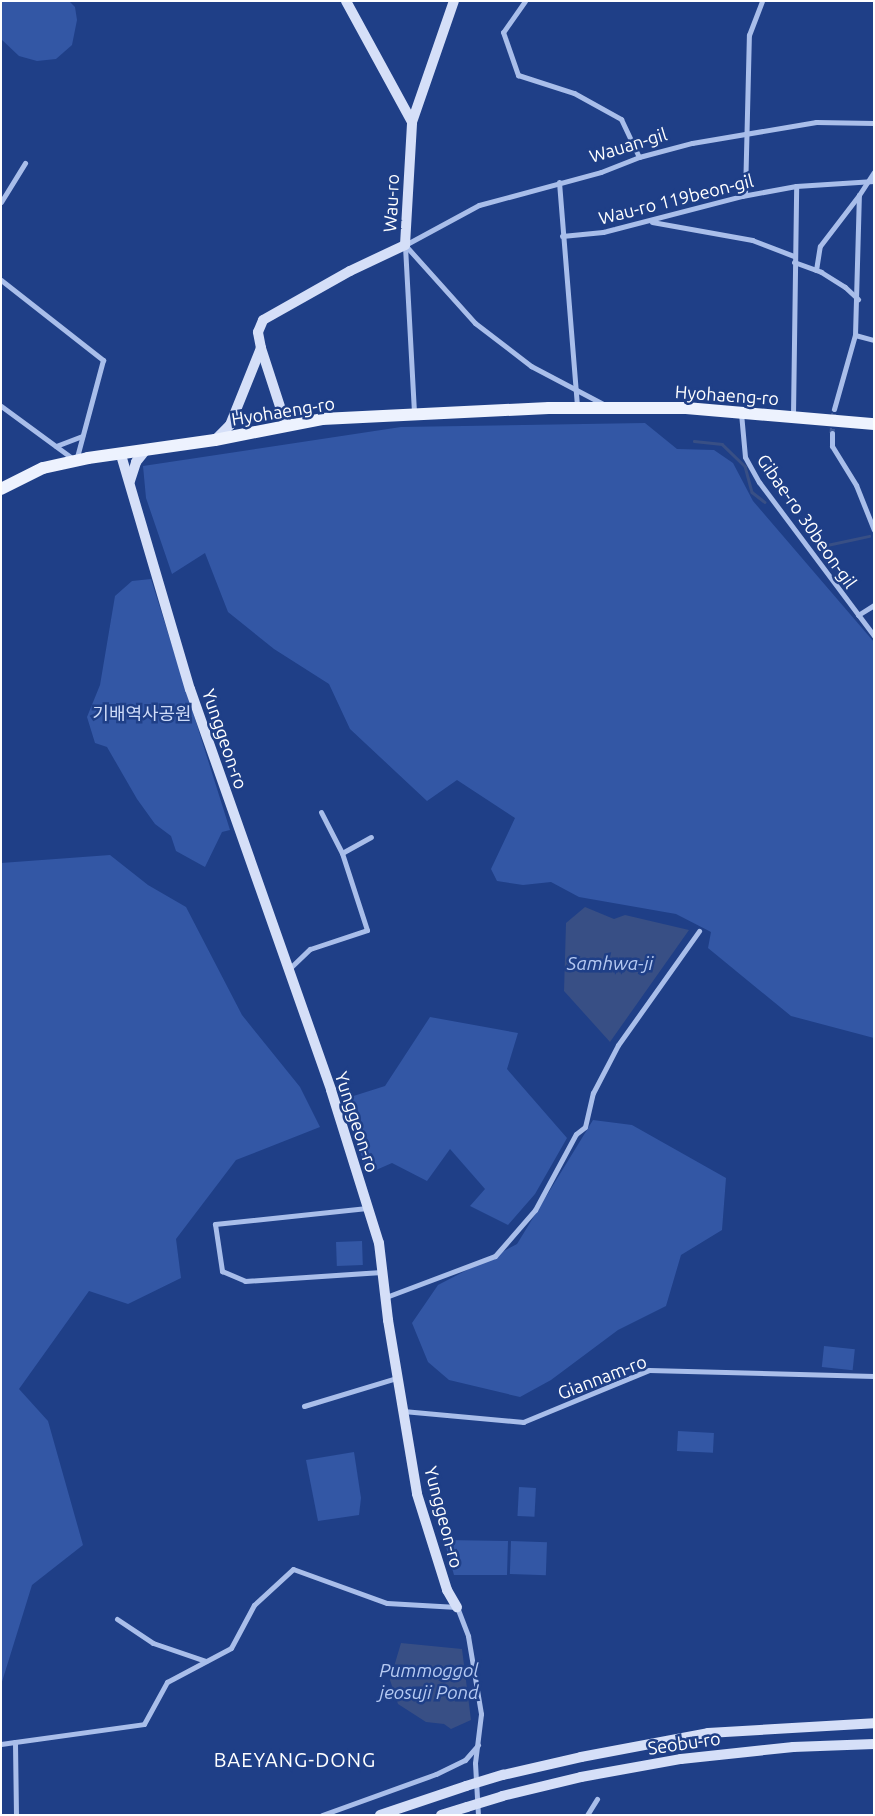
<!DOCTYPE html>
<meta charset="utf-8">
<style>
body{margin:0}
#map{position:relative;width:875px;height:1816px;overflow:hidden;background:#1f3f87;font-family:Ubuntu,"Noto Sans KR",sans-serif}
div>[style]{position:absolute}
.green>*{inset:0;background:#3357a5;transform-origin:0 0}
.water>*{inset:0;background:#384f85}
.stream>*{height:2.5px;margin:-1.25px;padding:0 1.25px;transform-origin:1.25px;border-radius:1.25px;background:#384f85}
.street-tunnel>*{height:5px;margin-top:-2.5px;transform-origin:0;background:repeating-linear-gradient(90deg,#415c99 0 5px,transparent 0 7.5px)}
.street>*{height:5px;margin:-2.5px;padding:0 2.5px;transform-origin:2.5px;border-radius:2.5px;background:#a9beea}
.secondary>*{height:10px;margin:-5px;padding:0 5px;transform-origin:5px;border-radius:5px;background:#d5dff8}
.primary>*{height:12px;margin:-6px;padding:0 6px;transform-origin:6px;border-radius:6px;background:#edf2fe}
.secondary-bridge>*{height:10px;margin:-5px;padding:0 5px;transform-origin:5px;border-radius:5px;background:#d5dff8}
span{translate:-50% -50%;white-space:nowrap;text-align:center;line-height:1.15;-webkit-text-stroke:5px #1f3f87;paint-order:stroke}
.street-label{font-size:18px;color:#fff}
.park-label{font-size:18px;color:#cedbf8}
.water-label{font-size:19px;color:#b5c9f2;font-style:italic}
.quarter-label{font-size:20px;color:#fff;letter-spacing:1px}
.frame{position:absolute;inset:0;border:2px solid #fff;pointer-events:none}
</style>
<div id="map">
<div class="green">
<i style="clip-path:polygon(1px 1px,69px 1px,75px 7px,77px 20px,72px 45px,56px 59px,37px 61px,19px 56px,1px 39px)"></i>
<i style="clip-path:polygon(645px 423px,677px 449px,714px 450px,733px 463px,753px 501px,874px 642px,874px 1038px,791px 1016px,708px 948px,711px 932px,676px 914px,579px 897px,551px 882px,523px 885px,497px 881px,491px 869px,515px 818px,457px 780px,427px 801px,350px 729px,329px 684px,274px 649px,228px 612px,205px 553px,172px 574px,146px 498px,143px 466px,401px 427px)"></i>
<i style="clip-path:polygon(151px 579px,230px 830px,222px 832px,205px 867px,176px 851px,171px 836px,155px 824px,137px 799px,107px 747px,95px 743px,87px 717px,100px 685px,115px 596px,132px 581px)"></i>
<i style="clip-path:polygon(110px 855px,148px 885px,186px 907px,242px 1015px,300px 1087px,320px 1127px,236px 1160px,176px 1239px,181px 1278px,128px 1304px,89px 1291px,19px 1389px,48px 1421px,83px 1545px,32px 1585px,1px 1685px,1px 863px)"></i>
<i style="clip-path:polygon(430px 1017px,518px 1033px,507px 1069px,567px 1138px,535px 1194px,508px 1225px,470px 1206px,485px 1189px,450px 1149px,427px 1181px,392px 1163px,367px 1174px,344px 1099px,385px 1086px)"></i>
<i style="clip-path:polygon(593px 1120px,632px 1125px,726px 1178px,722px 1230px,681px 1255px,666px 1306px,618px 1330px,551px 1380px,520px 1397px,449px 1380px,428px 1362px,412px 1323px,438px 1285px,517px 1244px)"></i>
<i style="left:362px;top:1241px;width:24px;height:26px;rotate:88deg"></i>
<i style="left:824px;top:1346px;width:31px;height:21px;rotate:6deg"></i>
<i style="left:678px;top:1431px;width:36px;height:20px;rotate:3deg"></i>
<i style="clip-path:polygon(354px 1452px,361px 1498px,359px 1515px,318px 1521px,306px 1460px)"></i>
<i style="left:519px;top:1487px;width:17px;height:29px;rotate:3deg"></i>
<i style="clip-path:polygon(444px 1540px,508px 1541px,507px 1575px,454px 1575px)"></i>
<i style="left:511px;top:1541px;width:36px;height:33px;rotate:2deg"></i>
</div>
<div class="water">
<i style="clip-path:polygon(585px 907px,614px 919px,625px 915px,689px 930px,610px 1042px,564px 991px,566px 923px)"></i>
<i style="clip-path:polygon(401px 1643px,462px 1649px,471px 1720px,451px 1729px,444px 1724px,426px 1722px,398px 1704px,390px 1680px)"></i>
</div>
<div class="stream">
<i style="left:694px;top:441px;width:28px;rotate:6deg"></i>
<i style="left:722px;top:444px;width:32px;rotate:44deg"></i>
<i style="left:745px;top:466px;width:27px;rotate:75deg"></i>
<i style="left:752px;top:492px;width:16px;rotate:38deg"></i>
<i style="left:819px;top:542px;width:9px;rotate:21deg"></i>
<i style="left:827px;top:545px;width:43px;rotate:-12.1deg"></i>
</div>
<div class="street-tunnel">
<i style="left:832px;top:433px;width:24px;rotate:-85deg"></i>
</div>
<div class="street">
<i style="left:525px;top:1px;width:38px;rotate:125deg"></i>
<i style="left:503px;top:32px;width:46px;rotate:70.8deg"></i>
<i style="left:518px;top:75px;width:59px;rotate:17.8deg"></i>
<i style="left:574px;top:93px;width:54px;rotate:29deg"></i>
<i style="left:621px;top:119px;width:42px;rotate:64.7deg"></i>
<i style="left:559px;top:182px;width:226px;rotate:85.4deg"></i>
<i style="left:745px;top:195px;width:160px;rotate:-88.6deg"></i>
<i style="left:749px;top:35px;width:36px;rotate:-69deg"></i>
<i style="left:1px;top:202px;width:46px;rotate:-58.4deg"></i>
<i style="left:652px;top:222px;width:102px;rotate:10.2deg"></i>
<i style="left:752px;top:240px;width:45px;rotate:20.9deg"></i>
<i style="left:562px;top:236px;width:41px;rotate:-5.6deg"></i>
<i style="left:603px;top:232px;width:144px;rotate:-14.5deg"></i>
<i style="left:742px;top:196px;width:55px;rotate:-10.5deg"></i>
<i style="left:405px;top:245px;width:84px;rotate:-28.4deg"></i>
<i style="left:479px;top:205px;width:126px;rotate:-15.1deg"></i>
<i style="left:601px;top:172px;width:41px;rotate:-21.5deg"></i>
<i style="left:639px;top:157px;width:55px;rotate:-14.8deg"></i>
<i style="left:692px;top:143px;width:126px;rotate:-9.6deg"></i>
<i style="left:816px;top:122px;width:58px;rotate:1deg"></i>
<i style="left:405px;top:245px;width:105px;rotate:48.1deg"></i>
<i style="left:475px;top:323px;width:71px;rotate:37.5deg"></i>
<i style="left:531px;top:366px;width:81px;rotate:27.8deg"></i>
<i style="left:405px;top:246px;width:167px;rotate:86.9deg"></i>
<i style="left:794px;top:262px;width:29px;rotate:20deg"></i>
<i style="left:821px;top:272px;width:28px;rotate:32deg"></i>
<i style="left:845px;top:287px;width:18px;rotate:43deg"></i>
<i style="left:816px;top:270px;width:24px;rotate:-81deg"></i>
<i style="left:820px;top:246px;width:64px;rotate:-52.6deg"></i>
<i style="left:1px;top:280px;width:130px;rotate:38.1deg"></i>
<i style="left:103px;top:360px;width:105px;rotate:105deg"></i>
<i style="left:76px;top:461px;width:93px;rotate:-143.7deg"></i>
<i style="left:855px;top:335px;width:20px;rotate:15deg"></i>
<i style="left:834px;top:409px;width:77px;rotate:-74.2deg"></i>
<i style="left:855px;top:335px;width:140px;rotate:-88.4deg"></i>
<i style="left:859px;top:195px;width:27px;rotate:-57deg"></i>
<i style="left:741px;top:413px;width:44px;rotate:84.8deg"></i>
<i style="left:745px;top:457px;width:29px;rotate:61deg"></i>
<i style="left:759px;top:482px;width:192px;rotate:53.2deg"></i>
<i style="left:793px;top:415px;width:229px;rotate:-89.2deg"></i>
<i style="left:796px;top:186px;width:78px;rotate:-3.7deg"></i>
<i style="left:832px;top:433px;width:13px;rotate:90deg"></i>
<i style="left:832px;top:446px;width:46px;rotate:58.4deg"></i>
<i style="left:856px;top:485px;width:48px;rotate:68.2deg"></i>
<i style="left:56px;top:446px;width:28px;rotate:-21deg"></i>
<i style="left:858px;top:615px;width:19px;rotate:-32deg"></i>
<i style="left:342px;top:853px;width:33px;rotate:-29deg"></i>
<i style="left:289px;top:969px;width:29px;rotate:-44deg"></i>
<i style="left:310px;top:949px;width:60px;rotate:-18.4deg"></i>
<i style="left:367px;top:930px;width:81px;rotate:-108deg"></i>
<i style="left:342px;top:853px;width:46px;rotate:-117.1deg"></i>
<i style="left:367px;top:1208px;width:153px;rotate:174deg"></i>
<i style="left:215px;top:1224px;width:48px;rotate:81.5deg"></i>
<i style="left:222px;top:1271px;width:25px;rotate:23deg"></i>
<i style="left:245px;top:1281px;width:137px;rotate:-3.8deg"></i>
<i style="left:386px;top:1297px;width:116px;rotate:-20.6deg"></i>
<i style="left:495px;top:1256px;width:61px;rotate:-49deg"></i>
<i style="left:535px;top:1210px;width:86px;rotate:-61.7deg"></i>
<i style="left:576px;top:1134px;width:11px;rotate:-38deg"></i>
<i style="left:585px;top:1127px;width:35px;rotate:-77deg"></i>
<i style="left:593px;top:1093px;width:54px;rotate:-62.5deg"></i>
<i style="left:618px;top:1045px;width:140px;rotate:-54.6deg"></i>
<i style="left:304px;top:1406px;width:97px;rotate:-16.8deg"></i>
<i style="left:403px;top:1411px;width:121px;rotate:5.2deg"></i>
<i style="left:523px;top:1422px;width:136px;rotate:-22.4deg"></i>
<i style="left:649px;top:1370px;width:225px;rotate:1.5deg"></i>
<i style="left:117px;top:1619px;width:43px;rotate:33.7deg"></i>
<i style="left:153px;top:1643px;width:56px;rotate:18.8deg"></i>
<i style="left:1px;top:1744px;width:14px;rotate:-8deg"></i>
<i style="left:16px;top:1815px;width:73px;rotate:-90.8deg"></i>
<i style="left:15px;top:1742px;width:130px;rotate:-7.9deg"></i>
<i style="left:144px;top:1724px;width:48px;rotate:-61.3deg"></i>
<i style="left:167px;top:1682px;width:72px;rotate:-28deg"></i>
<i style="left:231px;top:1648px;width:49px;rotate:-61.9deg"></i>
<i style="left:254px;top:1605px;width:53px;rotate:-42.7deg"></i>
<i style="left:293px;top:1569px;width:100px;rotate:19.9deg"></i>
<i style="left:387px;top:1603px;width:70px;rotate:3.3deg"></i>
<i style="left:457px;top:1607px;width:31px;rotate:69deg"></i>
<i style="left:468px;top:1636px;width:79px;rotate:80.5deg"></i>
<i style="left:481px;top:1714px;width:49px;rotate:97deg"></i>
<i style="left:475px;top:1763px;width:52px;rotate:86.7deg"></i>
<i style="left:322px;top:1815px;width:121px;rotate:-19.8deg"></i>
<i style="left:436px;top:1774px;width:32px;rotate:-26deg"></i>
<i style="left:465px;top:1760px;width:20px;rotate:-49deg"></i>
<i style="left:587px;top:1815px;width:19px;rotate:-58deg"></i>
</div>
<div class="secondary">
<i style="left:346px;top:1px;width:138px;rotate:61.4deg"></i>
<i style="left:286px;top:425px;width:81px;rotate:-108deg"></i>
<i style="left:261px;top:348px;width:16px;rotate:-101deg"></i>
<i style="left:258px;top:332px;width:13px;rotate:-67deg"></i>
<i style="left:263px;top:320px;width:100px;rotate:-29.4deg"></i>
<i style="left:350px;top:271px;width:61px;rotate:-25.3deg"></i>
<i style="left:405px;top:245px;width:123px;rotate:-86.7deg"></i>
<i style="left:412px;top:122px;width:128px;rotate:-70.9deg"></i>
<i style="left:215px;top:440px;width:21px;rotate:-45deg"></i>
<i style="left:230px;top:425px;width:83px;rotate:-68.1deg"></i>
<i style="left:121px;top:455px;width:244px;rotate:73.6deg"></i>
<i style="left:190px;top:689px;width:425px;rotate:70.6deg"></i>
<i style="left:331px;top:1090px;width:160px;rotate:72.6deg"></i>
<i style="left:379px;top:1243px;width:78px;rotate:83.3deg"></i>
<i style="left:388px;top:1320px;width:176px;rotate:80.5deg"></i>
<i style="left:417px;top:1494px;width:101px;rotate:72.6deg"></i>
<i style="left:447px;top:1590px;width:20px;rotate:60deg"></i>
<i style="left:130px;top:481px;width:20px;rotate:-72deg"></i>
<i style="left:136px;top:462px;width:14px;rotate:-51deg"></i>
<i style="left:503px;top:1775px;width:80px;rotate:-13deg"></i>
<i style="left:581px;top:1757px;width:129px;rotate:-10.7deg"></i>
<i style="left:708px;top:1733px;width:166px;rotate:-3.4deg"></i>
<i style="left:502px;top:1796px;width:81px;rotate:-13.5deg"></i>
<i style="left:581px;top:1777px;width:102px;rotate:-10.2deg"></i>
<i style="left:681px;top:1759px;width:113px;rotate:-6.1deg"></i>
<i style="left:793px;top:1747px;width:81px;rotate:-2.1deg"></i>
<i style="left:380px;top:1815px;width:91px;rotate:-18.6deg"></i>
<i style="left:441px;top:1815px;width:27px;rotate:-17deg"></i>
</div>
<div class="primary">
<i style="left:1px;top:489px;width:47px;rotate:-26.6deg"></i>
<i style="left:43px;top:468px;width:46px;rotate:-12.5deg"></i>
<i style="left:88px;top:458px;width:128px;rotate:-8.1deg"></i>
<i style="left:215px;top:440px;width:109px;rotate:-11.1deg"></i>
<i style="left:322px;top:419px;width:227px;rotate:-2.8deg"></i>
<i style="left:549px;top:408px;width:137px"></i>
<i style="left:686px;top:408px;width:189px;rotate:4.9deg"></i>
</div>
<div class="secondary-bridge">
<i style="left:466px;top:1786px;width:39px;rotate:-17deg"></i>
<i style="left:467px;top:1807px;width:37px;rotate:-17deg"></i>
</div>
<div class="street-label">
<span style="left:628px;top:145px;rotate:-17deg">Wauan-gil</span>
<span style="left:676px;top:199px;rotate:-14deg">Wau-ro 119beon-gil</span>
<span style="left:391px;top:203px;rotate:-87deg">Wau-ro</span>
<span style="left:727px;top:395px;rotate:4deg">Hyohaeng-ro</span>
<span style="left:283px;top:411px;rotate:-9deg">Hyohaeng-ro</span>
<span style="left:807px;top:521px;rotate:55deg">Gibae-ro 30beon-gil</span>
<span style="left:225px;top:739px;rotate:71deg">Yunggeon-ro</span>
<span style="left:357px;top:1122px;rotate:72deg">Yunggeon-ro</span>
<span style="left:602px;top:1377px;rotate:-21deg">Giannam-ro</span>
<span style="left:444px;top:1517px;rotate:75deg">Yunggeon-ro</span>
<span style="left:684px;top:1743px;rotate:-8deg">Seobu-ro</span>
</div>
<div class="park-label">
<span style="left:142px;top:713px">기배역사공원</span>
</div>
<div class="water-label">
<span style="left:610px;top:964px">Samhwa-ji</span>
<span style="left:429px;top:1682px">Pummoggol<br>jeosuji Pond</span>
</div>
<div class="quarter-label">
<span style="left:295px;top:1759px">BAEYANG-DONG</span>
</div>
<div class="frame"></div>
</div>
